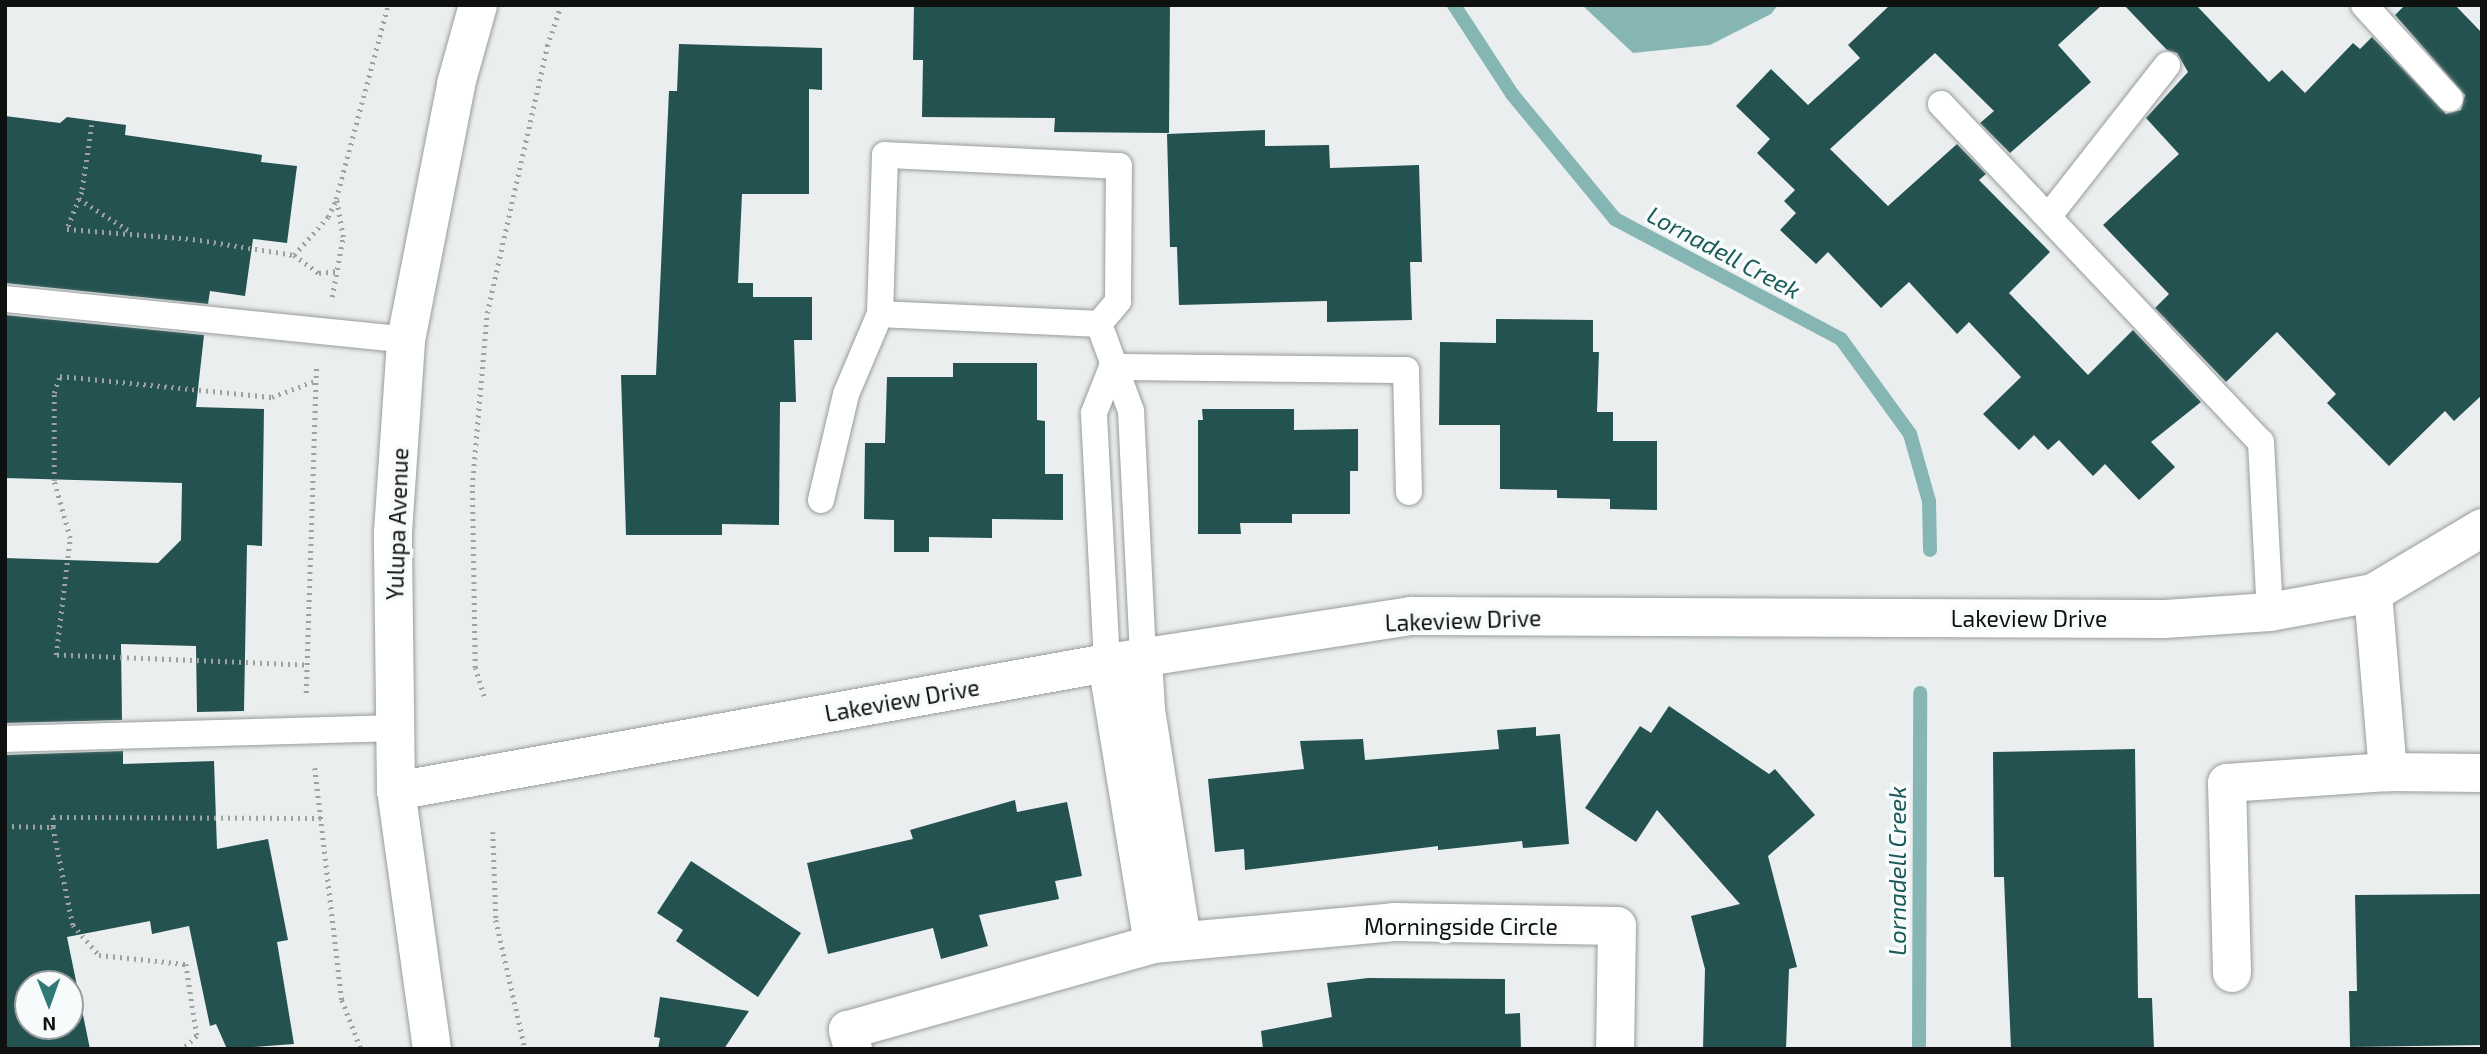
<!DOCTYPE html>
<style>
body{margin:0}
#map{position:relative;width:2487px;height:1054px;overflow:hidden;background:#eaeeee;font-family:"Exo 2",sans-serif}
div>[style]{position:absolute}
.water>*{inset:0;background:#86b6b4}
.stream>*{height:14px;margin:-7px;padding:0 7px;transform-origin:7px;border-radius:7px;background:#86b6b4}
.building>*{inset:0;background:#245250}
.path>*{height:4.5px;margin-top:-2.25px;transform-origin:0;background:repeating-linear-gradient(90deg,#9ea1a1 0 2px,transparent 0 7px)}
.roads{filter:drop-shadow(0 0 2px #989c9c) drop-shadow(0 0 2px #989c9c)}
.service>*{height:26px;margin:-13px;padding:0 13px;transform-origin:13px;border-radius:13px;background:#fff}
.minor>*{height:38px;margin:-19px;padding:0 19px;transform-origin:19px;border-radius:19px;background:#fff}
.tertiary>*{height:38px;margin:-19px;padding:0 19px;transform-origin:19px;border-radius:19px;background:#fff}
span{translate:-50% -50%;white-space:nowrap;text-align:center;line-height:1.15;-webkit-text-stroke:7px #f7fbfb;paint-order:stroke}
.street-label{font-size:23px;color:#0f1111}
.water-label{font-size:24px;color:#1a5b5a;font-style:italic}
.frame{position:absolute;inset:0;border:7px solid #0f1111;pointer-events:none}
.north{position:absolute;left:14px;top:970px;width:70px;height:70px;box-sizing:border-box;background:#f7fbfb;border:2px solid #9a9d9d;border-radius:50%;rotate:179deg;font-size:19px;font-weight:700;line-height:28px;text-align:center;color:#0f1111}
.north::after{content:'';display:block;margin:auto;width:24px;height:32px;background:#307977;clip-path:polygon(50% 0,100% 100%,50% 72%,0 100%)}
</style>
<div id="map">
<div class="water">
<i style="clip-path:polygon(1582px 5px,1778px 5px,1771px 14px,1710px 45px,1633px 53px)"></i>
</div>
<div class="stream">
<i style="left:1454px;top:5px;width:106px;rotate:56.9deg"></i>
<i style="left:1512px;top:94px;width:162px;rotate:50.5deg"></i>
<i style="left:1615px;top:219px;width:256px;rotate:28deg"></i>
<i style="left:1841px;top:339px;width:117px;rotate:54deg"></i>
<i style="left:1910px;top:434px;width:70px;rotate:74.2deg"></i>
<i style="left:1929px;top:501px;width:49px;rotate:88.8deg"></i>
<i style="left:1919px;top:1049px;width:356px;rotate:-89.8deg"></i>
</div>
<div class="building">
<i style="clip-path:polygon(914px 5px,1170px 5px,1169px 133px,1054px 132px,1055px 118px,922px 117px,923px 60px,913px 60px)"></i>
<i style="clip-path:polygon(1890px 5px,2102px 5px,2058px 45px,2091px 82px,2010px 153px,1980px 123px,1994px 111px,1935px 53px,1830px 149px,1888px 206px,1957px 144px,1986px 174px,1979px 180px,2050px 252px,2009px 293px,2088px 375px,2133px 330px,2201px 402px,2151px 442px,2175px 467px,2139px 500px,2105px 464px,2093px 476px,2059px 440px,2048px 450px,2034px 435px,2019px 450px,1983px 414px,2021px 377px,1969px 322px,1957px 334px,1909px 282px,1881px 308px,1828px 252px,1816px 264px,1780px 230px,1796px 213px,1784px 201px,1795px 190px,1757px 153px,1770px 139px,1736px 106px,1771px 69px,1808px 105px,1860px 58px,1848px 45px)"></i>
<i style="clip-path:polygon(2124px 5px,2196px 5px,2269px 82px,2282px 70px,2305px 93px,2353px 43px,2360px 49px,2372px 37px,2446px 114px,2461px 110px,2465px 95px,2395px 15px,2405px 5px,2455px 5px,2482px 33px,2482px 395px,2454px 421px,2445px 411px,2389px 466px,2327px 403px,2336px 394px,2277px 332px,2226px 382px,2155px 308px,2169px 294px,2103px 225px,2179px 154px,2146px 118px,2188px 72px,2177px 53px,2167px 50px)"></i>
<i style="clip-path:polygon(679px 44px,822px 48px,822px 90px,809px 89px,809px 194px,742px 194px,738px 283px,753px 283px,753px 297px,812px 297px,812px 340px,794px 340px,796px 402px,780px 402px,779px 525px,722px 524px,722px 535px,626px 535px,621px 375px,656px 375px,669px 91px,677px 91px)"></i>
<i style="clip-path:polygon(5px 116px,60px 123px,67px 117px,126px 125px,125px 135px,262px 155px,261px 162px,297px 166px,287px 243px,253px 239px,245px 296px,210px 291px,208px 304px,5px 283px)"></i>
<i style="clip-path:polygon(1265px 130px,1265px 146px,1329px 145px,1330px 168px,1419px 165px,1422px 262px,1410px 262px,1412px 320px,1327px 322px,1327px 301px,1179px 305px,1177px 247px,1170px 247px,1167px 134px)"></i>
<i style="clip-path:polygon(5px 315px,204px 335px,196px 407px,264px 409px,262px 546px,247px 545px,244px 711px,197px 712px,196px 646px,121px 644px,122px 720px,5px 723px,5px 558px,158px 563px,181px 540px,182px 483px,5px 478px)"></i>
<i style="clip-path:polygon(1496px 319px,1593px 320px,1593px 352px,1599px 352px,1597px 412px,1613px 412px,1613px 441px,1657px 441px,1657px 510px,1610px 509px,1610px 499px,1557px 498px,1557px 490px,1500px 489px,1500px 425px,1439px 425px,1440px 342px,1496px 343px)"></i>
<i style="clip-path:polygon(953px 363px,1037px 363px,1037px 420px,1045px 421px,1045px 474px,1063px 474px,1063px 520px,992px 519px,992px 538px,929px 537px,929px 552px,894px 552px,894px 520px,864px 519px,865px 443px,885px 443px,887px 377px,953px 377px)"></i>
<i style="clip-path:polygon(1202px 409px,1294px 409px,1294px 430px,1358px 429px,1358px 471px,1350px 471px,1350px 514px,1292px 514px,1292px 523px,1240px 523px,1241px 534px,1198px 534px,1198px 420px,1203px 420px)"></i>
<i style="clip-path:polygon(1669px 706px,1769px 774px,1775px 769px,1815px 815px,1768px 856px,1797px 967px,1789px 969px,1786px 1049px,1703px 1049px,1705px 969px,1691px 916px,1740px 904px,1657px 810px,1636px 842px,1585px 808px,1640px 726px,1651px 733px)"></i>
<i style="clip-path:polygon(1536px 727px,1536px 736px,1560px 734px,1569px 844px,1523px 848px,1522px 841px,1438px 850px,1438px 846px,1245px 870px,1244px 849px,1215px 852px,1208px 779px,1304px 769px,1300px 741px,1363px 739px,1365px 760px,1499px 749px,1497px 730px)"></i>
<i style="clip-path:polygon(2135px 749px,2138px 998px,2152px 998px,2154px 1049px,2011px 1049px,2004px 877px,1994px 877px,1993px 752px)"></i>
<i style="clip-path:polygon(evenodd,123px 751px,123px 764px,214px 761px,217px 849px,268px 839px,288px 940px,277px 942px,294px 1044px,227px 1049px,216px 1024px,210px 1026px,189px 926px,152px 934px,150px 921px,67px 937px,90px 1049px,5px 1049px,5px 755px,123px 751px,28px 984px,70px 984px,70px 1026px,28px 1026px,28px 984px)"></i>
<i style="clip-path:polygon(1015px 800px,1017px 812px,1067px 802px,1082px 876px,1055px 881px,1059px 899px,979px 915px,988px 946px,941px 959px,933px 928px,828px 954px,807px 863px,913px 839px,910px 830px)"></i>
<i style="clip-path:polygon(691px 861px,801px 933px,758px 997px,676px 941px,683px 930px,657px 913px)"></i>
<i style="clip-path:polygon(2482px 894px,2482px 1045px,2350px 1047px,2349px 991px,2357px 991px,2355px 895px)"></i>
<i style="clip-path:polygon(1368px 978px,1505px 979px,1505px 1014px,1520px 1013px,1521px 1049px,1263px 1049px,1261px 1031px,1332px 1017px,1327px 983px)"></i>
<i style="clip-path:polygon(660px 997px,749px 1011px,724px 1049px,658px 1049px,660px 1038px,654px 1037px)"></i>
</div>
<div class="path">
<i style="left:92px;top:125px;width:68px;rotate:98.5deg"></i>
<i style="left:82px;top:192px;width:40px;rotate:112deg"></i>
<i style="left:67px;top:229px;width:126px;rotate:4.5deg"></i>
<i style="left:193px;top:239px;width:102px;rotate:9deg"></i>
<i style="left:294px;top:255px;width:51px;rotate:-48.2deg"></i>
<i style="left:328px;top:217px;width:19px;rotate:-65deg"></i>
<i style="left:79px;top:199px;width:62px;rotate:32.4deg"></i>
<i style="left:294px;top:255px;width:31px;rotate:36deg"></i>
<i style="left:319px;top:273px;width:19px;rotate:-6deg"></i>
<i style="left:332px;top:297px;width:61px;rotate:-79.6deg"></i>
<i style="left:343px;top:237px;width:39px;rotate:-100deg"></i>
<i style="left:336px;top:199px;width:201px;rotate:-75deg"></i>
<i style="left:304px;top:665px;width:248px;rotate:-177.7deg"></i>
<i style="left:56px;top:655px;width:118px;rotate:-83.2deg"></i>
<i style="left:70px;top:538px;width:59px;rotate:-105.7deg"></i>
<i style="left:54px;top:481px;width:88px;rotate:-90deg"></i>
<i style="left:54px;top:393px;width:18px;rotate:-71deg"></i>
<i style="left:60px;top:376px;width:213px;rotate:5.7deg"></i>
<i style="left:272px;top:397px;width:46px;rotate:-20.4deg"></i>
<i style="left:306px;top:693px;width:327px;rotate:-88.2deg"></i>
<i style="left:484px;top:696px;width:29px;rotate:-108deg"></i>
<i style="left:475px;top:668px;width:181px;rotate:-90.9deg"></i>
<i style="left:472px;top:487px;width:175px;rotate:-85.1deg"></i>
<i style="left:487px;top:313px;width:274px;rotate:-77.3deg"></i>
<i style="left:547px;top:46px;width:43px;rotate:-71.1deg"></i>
<i style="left:315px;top:768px;width:234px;rotate:83.4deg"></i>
<i style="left:342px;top:1000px;width:53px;rotate:68.8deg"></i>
<i style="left:5px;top:826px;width:48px;rotate:1.2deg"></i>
<i style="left:53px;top:827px;width:10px;rotate:-90deg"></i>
<i style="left:53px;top:817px;width:270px;rotate:0.2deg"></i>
<i style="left:53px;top:827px;width:100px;rotate:78.5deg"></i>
<i style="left:73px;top:925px;width:40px;rotate:49deg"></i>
<i style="left:99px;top:955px;width:87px;rotate:5.9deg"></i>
<i style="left:186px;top:964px;width:73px;rotate:81.3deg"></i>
<i style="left:197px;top:1036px;width:19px;rotate:137deg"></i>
<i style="left:493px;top:832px;width:88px;rotate:88deg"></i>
<i style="left:496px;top:920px;width:132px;rotate:77.3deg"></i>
</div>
<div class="roads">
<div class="service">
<i style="left:2364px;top:5px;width:127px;rotate:47.5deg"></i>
<i style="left:1941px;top:104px;width:465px;rotate:46.6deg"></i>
<i style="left:2261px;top:442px;width:170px;rotate:87deg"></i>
<i style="left:2048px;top:217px;width:193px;rotate:-51.9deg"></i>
<i style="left:5px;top:299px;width:403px;rotate:5.8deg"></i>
<i style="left:1099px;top:324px;width:30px;rotate:-50deg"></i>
<i style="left:1118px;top:301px;width:135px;rotate:-89.6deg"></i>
<i style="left:1119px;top:166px;width:234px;rotate:-177.3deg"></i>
<i style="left:885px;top:155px;width:159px;rotate:91.8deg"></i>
<i style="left:880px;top:314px;width:219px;rotate:2.6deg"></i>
<i style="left:1099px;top:324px;width:93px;rotate:69.8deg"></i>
<i style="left:1131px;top:411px;width:247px;rotate:87.2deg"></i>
<i style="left:1112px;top:367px;width:294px;rotate:0.6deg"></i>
<i style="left:1406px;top:370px;width:122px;rotate:88.6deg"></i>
<i style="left:821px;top:500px;width:109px;rotate:-76.7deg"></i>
<i style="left:846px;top:394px;width:87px;rotate:-67deg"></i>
<i style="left:1107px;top:663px;width:250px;rotate:-93deg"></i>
<i style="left:1094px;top:413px;width:49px;rotate:-68.6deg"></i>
<i style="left:5px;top:739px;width:390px;rotate:-1.6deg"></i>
</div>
<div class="minor">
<i style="left:2373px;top:593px;width:180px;rotate:85.2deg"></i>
<i style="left:1143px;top:658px;width:52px;rotate:86.7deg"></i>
<i style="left:1146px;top:710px;width:234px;rotate:81.1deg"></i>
<i style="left:1107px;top:663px;width:285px;rotate:80.7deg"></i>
<i style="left:396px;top:791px;width:722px;rotate:-10.21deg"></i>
<i style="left:1107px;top:663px;width:308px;rotate:-8.8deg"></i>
<i style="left:1411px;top:616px;width:754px;rotate:0.23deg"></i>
<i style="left:2165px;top:619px;width:105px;rotate:-3.8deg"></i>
<i style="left:2270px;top:612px;width:105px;rotate:-10.5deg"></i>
<i style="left:2373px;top:593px;width:127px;rotate:-30.8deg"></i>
<i style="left:2232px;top:973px;width:190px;rotate:-91.5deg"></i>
<i style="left:2227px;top:783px;width:161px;rotate:-3.9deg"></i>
<i style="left:2388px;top:772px;width:94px;rotate:0.6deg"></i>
<i style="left:853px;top:1049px;width:20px;rotate:-105deg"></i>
<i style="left:848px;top:1030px;width:317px;rotate:-15.7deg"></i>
<i style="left:1153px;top:944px;width:242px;rotate:-5.2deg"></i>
<i style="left:1394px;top:922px;width:223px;rotate:1deg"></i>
<i style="left:1617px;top:926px;width:123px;rotate:90.9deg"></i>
</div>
<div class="tertiary">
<i style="left:432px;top:1049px;width:260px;rotate:-97.9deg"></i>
<i style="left:396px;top:791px;width:259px;rotate:-90.7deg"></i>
<i style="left:393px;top:532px;width:192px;rotate:-86.1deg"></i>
<i style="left:406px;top:340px;width:261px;rotate:-78.9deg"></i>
<i style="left:456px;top:84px;width:82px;rotate:-74.4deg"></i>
</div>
</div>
<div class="street-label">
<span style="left:397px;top:524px;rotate:-88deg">Yulupa Avenue</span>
<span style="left:2029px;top:618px">Lakeview Drive</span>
<span style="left:1463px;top:620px;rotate:-2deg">Lakeview Drive</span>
<span style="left:902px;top:700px;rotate:-10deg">Lakeview Drive</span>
<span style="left:1461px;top:926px">Morningside Circle</span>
</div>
<div class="water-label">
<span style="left:1724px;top:252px;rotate:28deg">Lornadell Creek</span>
<span style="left:1897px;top:871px;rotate:-90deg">Lornadell Creek</span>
</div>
<div class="frame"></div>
<div class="north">N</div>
</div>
